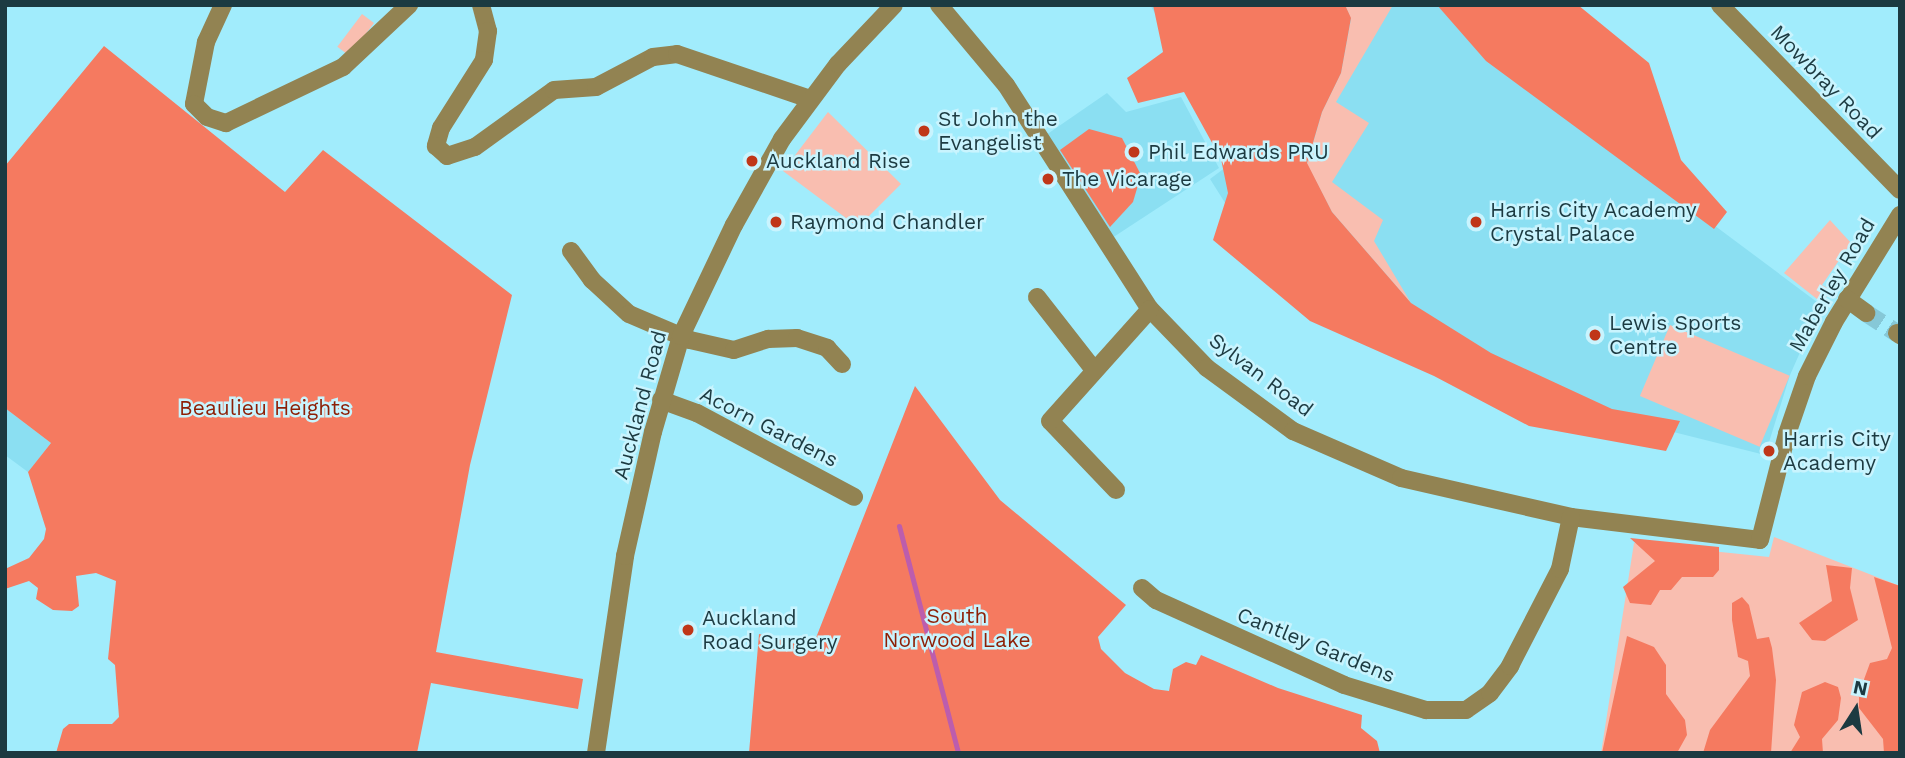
<!DOCTYPE html>
<style>
body{margin:0}
#map{position:relative;width:1905px;height:758px;overflow:hidden;background:#a1ecfc;font-family:"Work Sans",sans-serif}
div>[style]{position:absolute}
.built>*{inset:0;background:#8bdff2}
.green>*{inset:0;background:#f9beb0;transform-origin:0 0}
.forest>*{inset:0;background:#f57a60}
.stream>*{height:5px;margin:-2.5px;padding:0 2.5px;transform-origin:2.5px;border-radius:2.5px;background:#bc5dad}
.minor-tunnel>*{height:18px;margin-top:-9px;transform-origin:0;background:repeating-linear-gradient(90deg,#86c8d7 0 18px,transparent 0 27px)}
.minor>*{height:18px;margin:-9px;padding:0 9px;transform-origin:9px;border-radius:9px;background:#928352}
.dots>*{width:19px;height:19px;translate:-50% -50%;box-sizing:border-box;border:4px solid #c9f4fe;border-radius:50%}
span{translate:-50% -50%;white-space:nowrap;text-align:center;line-height:1.15;-webkit-text-stroke:5px #c9f4fe;paint-order:stroke}
.street-label{font-size:21px;color:#1c3a41}
.poi-label{font-size:21px;color:#1c3a41}
.left{translate:0 -50%;text-align:left}
.park-label{font-size:21px;color:#8d1f06}
.frame{position:absolute;inset:0;border:7px solid #1c3a41;pointer-events:none}
.north{position:absolute;left:1821px;top:674px;width:70px;height:70px;-webkit-text-stroke:5px #c9f4fe;paint-order:stroke;rotate:12deg;font-size:19px;font-weight:700;line-height:28px;text-align:center;color:#1c3a41}
.north::after{content:'';display:block;margin:auto;width:24px;height:32px;background:#1c3a41;clip-path:polygon(50% 0,100% 100%,50% 72%,0 100%)}
</style>
<div id="map">
<div class="built">
<i style="clip-path:polygon(1150px 5px,1444px 5px,1489px 57px,1821px 305px,1790px 375px,1765px 455px,1462px 379px,1265px 266px,1210px 179px,1242px 155px)"></i>
<i style="clip-path:polygon(1107px 93px,1126px 112px,1181px 97px,1219px 168px,1112px 238px,1046px 135px)"></i>
<i style="clip-path:polygon(5px 408px,51px 443px,28px 472px,5px 455px)"></i>
</div>
<div class="green">
<i style="clip-path:polygon(1345px 5px,1393px 5px,1336px 102px,1369px 123px,1332px 182px,1383px 220px,1374px 241px,1411px 303px,1332px 212px,1307px 164px,1322px 112px,1341px 73px,1351px 19px)"></i>
<i style="left:362px;top:14px;width:15px;height:41px;rotate:37deg"></i>
<i style="clip-path:polygon(828px 112px,901px 184px,858px 227px,783px 171px)"></i>
<i style="clip-path:polygon(1830px 220px,1851px 243px,1822px 285px,1831px 290px,1822px 303px,1784px 273px)"></i>
<i style="left:1670px;top:325px;width:130px;height:77px;rotate:23deg"></i>
<i style="clip-path:polygon(1774px 537px,1900px 586px,1897px 753px,1601px 753px,1634px 543px,1769px 557px)"></i>
</div>
<div class="forest">
<i style="clip-path:polygon(1153px 5px,1345px 5px,1351px 18px,1341px 73px,1322px 112px,1307px 163px,1332px 212px,1411px 303px,1491px 353px,1612px 409px,1680px 421px,1666px 451px,1529px 426px,1434px 376px,1310px 321px,1213px 240px,1228px 193px,1221px 159px,1184px 92px,1138px 103px,1127px 78px,1163px 52px)"></i>
<i style="clip-path:polygon(1437px 5px,1578px 5px,1649px 63px,1681px 160px,1727px 212px,1714px 229px,1486px 61px)"></i>
<i style="clip-path:polygon(104px 46px,285px 192px,323px 150px,512px 295px,470px 465px,436px 652px,583px 679px,578px 709px,431px 683px,417px 753px,56px 753px,63px 729px,69px 724px,112px 724px,119px 717px,115px 665px,108px 659px,116px 581px,96px 573px,76px 576px,79px 606px,72px 611px,53px 610px,36px 599px,38px 588px,29px 581px,5px 589px,5px 569px,29px 558px,44px 539px,46px 529px,28px 472px,51px 443px,5px 408px,5px 166px)"></i>
<i style="clip-path:polygon(1089px 129px,1122px 138px,1141px 175px,1133px 202px,1110px 227px,1060px 150px)"></i>
<i style="clip-path:polygon(915px 386px,1000px 500px,1126px 605px,1098px 637px,1101px 649px,1125px 673px,1154px 689px,1169px 691px,1173px 669px,1186px 662px,1196px 665px,1201px 655px,1278px 688px,1362px 715px,1361px 728px,1377px 741px,1380px 753px,749px 753px,759px 634px,812px 648px)"></i>
<i style="clip-path:polygon(1630px 538px,1719px 547px,1719px 570px,1713px 577px,1682px 577px,1671px 590px,1660px 590px,1651px 605px,1630px 603px,1623px 587px,1655px 561px)"></i>
<i style="clip-path:polygon(1826px 565px,1852px 568px,1850px 588px,1858px 620px,1825px 641px,1812px 640px,1799px 623px,1832px 601px)"></i>
<i style="clip-path:polygon(1874px 577px,1900px 586px,1900px 753px,1884px 753px,1883px 739px,1859px 708px,1859px 693px,1870px 663px,1887px 659px,1892px 648px)"></i>
<i style="clip-path:polygon(1742px 597px,1749px 605px,1757px 639px,1769px 637px,1772px 648px,1776px 680px,1771px 753px,1703px 753px,1710px 730px,1750px 676px,1748px 661px,1738px 657px,1732px 620px,1732px 603px)"></i>
<i style="clip-path:polygon(1627px 636px,1654px 647px,1666px 665px,1666px 694px,1685px 720px,1687px 735px,1677px 753px,1602px 753px)"></i>
<i style="clip-path:polygon(1825px 682px,1838px 687px,1841px 698px,1838px 720px,1822px 739px,1823px 753px,1790px 753px,1800px 737px,1794px 725px,1802px 692px)"></i>
</div>
<div class="stream">
<i style="left:899px;top:526px;width:235px;rotate:75.4deg"></i>
</div>
<div class="minor-tunnel">
<i style="left:1866px;top:313px;width:37px;rotate:33deg"></i>
</div>
<div class="minor">
<i style="left:223px;top:5px;width:41px;rotate:114.7deg"></i>
<i style="left:206px;top:42px;width:63px;rotate:101deg"></i>
<i style="left:194px;top:104px;width:18px;rotate:45deg"></i>
<i style="left:207px;top:117px;width:20px;rotate:18deg"></i>
<i style="left:226px;top:123px;width:130px;rotate:-25.6deg"></i>
<i style="left:343px;top:67px;width:91px;rotate:-43.2deg"></i>
<i style="left:481px;top:5px;width:27px;rotate:75deg"></i>
<i style="left:488px;top:31px;width:29px;rotate:98deg"></i>
<i style="left:484px;top:60px;width:80px;rotate:122.3deg"></i>
<i style="left:441px;top:128px;width:19px;rotate:106deg"></i>
<i style="left:436px;top:146px;width:15px;rotate:42deg"></i>
<i style="left:447px;top:156px;width:29px;rotate:-18deg"></i>
<i style="left:475px;top:147px;width:97px;rotate:-35.8deg"></i>
<i style="left:554px;top:90px;width:42px;rotate:-4.1deg"></i>
<i style="left:596px;top:87px;width:64px;rotate:-27.8deg"></i>
<i style="left:653px;top:57px;width:24px;rotate:-7deg"></i>
<i style="left:677px;top:54px;width:140px;rotate:18.7deg"></i>
<i style="left:939px;top:5px;width:104px;rotate:50.1deg"></i>
<i style="left:1006px;top:85px;width:266px;rotate:57.3deg"></i>
<i style="left:1150px;top:309px;width:82px;rotate:46deg"></i>
<i style="left:1207px;top:368px;width:107px;rotate:36.2deg"></i>
<i style="left:1293px;top:431px;width:118px;rotate:23.5deg"></i>
<i style="left:1401px;top:478px;width:174px;rotate:12.9deg"></i>
<i style="left:1571px;top:517px;width:190px;rotate:6.9deg"></i>
<i style="left:1760px;top:540px;width:109px;rotate:-75.7deg"></i>
<i style="left:1787px;top:434px;width:61px;rotate:-71deg"></i>
<i style="left:1807px;top:376px;width:60px;rotate:-63.4deg"></i>
<i style="left:1834px;top:322px;width:126px;rotate:-58.3deg"></i>
<i style="left:1720px;top:5px;width:258px;rotate:45.8deg"></i>
<i style="left:571px;top:251px;width:36px;rotate:54deg"></i>
<i style="left:592px;top:280px;width:50px;rotate:42.6deg"></i>
<i style="left:629px;top:314px;width:66px;rotate:23.1deg"></i>
<i style="left:690px;top:340px;width:45px;rotate:12.8deg"></i>
<i style="left:734px;top:350px;width:36px;rotate:-18deg"></i>
<i style="left:768px;top:339px;width:29px;rotate:-2deg"></i>
<i style="left:797px;top:338px;width:32px;rotate:18deg"></i>
<i style="left:827px;top:348px;width:22px;rotate:47deg"></i>
<i style="left:1037px;top:297px;width:93px;rotate:52deg"></i>
<i style="left:1847px;top:299px;width:24px;rotate:36deg"></i>
<i style="left:1897px;top:333px;width:4px;rotate:34deg"></i>
<i style="left:661px;top:400px;width:38px;rotate:20deg"></i>
<i style="left:697px;top:413px;width:178px;rotate:28.1deg"></i>
<i style="left:1116px;top:490px;width:95px;rotate:-133.7deg"></i>
<i style="left:1050px;top:421px;width:150px;rotate:-48.2deg"></i>
<i style="left:1142px;top:588px;width:18px;rotate:41deg"></i>
<i style="left:1156px;top:600px;width:206px;rotate:24.3deg"></i>
<i style="left:1344px;top:685px;width:86px;rotate:17deg"></i>
<i style="left:1426px;top:710px;width:40px"></i>
<i style="left:1466px;top:710px;width:29px;rotate:-35deg"></i>
<i style="left:1490px;top:693px;width:34px;rotate:-53deg"></i>
<i style="left:1510px;top:666px;width:109px;rotate:-62.7deg"></i>
<i style="left:1560px;top:569px;width:53px;rotate:-78.1deg"></i>
<i style="left:596px;top:753px;width:199px;rotate:-81.6deg"></i>
<i style="left:625px;top:556px;width:127px;rotate:-77.3deg"></i>
<i style="left:653px;top:432px;width:100px;rotate:-73.7deg"></i>
<i style="left:681px;top:336px;width:123px;rotate:-64.5deg"></i>
<i style="left:734px;top:225px;width:98px;rotate:-60.8deg"></i>
<i style="left:782px;top:139px;width:94px;rotate:-53.3deg"></i>
<i style="left:838px;top:64px;width:81px;rotate:-46.5deg"></i>
</div>
<div class="dots">
<i style="left:924px;top:131px;background:#c03618"></i>
<i style="left:1134px;top:152px;background:#c03618"></i>
<i style="left:752px;top:161px;background:#c03618"></i>
<i style="left:1048px;top:179px;background:#c03618"></i>
<i style="left:776px;top:222px;background:#c03618"></i>
<i style="left:1476px;top:222px;background:#c03618"></i>
<i style="left:1595px;top:335px;background:#c03618"></i>
<i style="left:1769px;top:451px;background:#c03618"></i>
<i style="left:688px;top:630px;background:#c03618"></i>
</div>
<div class="street-label">
<span style="left:1826px;top:82px;rotate:46deg">Mowbray Road</span>
<span style="left:1832px;top:285px;rotate:-60deg">Maberley Road</span>
<span style="left:1261px;top:375px;rotate:37deg">Sylvan Road</span>
<span style="left:640px;top:405px;rotate:-75deg">Auckland Road</span>
<span style="left:769px;top:427px;rotate:27deg">Acorn Gardens</span>
<span style="left:1316px;top:645px;rotate:22deg">Cantley Gardens</span>
</div>
<div class="poi-label">
<span class="left" style="left:938px;top:131px">St John the<br>Evangelist</span>
<span class="left" style="left:1148px;top:152px">Phil Edwards PRU</span>
<span class="left" style="left:766px;top:161px">Auckland Rise</span>
<span class="left" style="left:1062px;top:179px">The Vicarage</span>
<span class="left" style="left:1490px;top:222px">Harris City Academy<br>Crystal Palace</span>
<span class="left" style="left:790px;top:222px">Raymond Chandler</span>
<span class="left" style="left:1609px;top:335px">Lewis Sports<br>Centre</span>
<span class="left" style="left:1783px;top:451px">Harris City<br>Academy</span>
<span class="left" style="left:702px;top:630px">Auckland<br>Road Surgery</span>
</div>
<div class="park-label">
<span style="left:265px;top:408px">Beaulieu Heights</span>
<span style="left:957px;top:628px">South<br>Norwood Lake</span>
</div>
<div class="frame"></div>
<div class="north">N</div>
</div>
